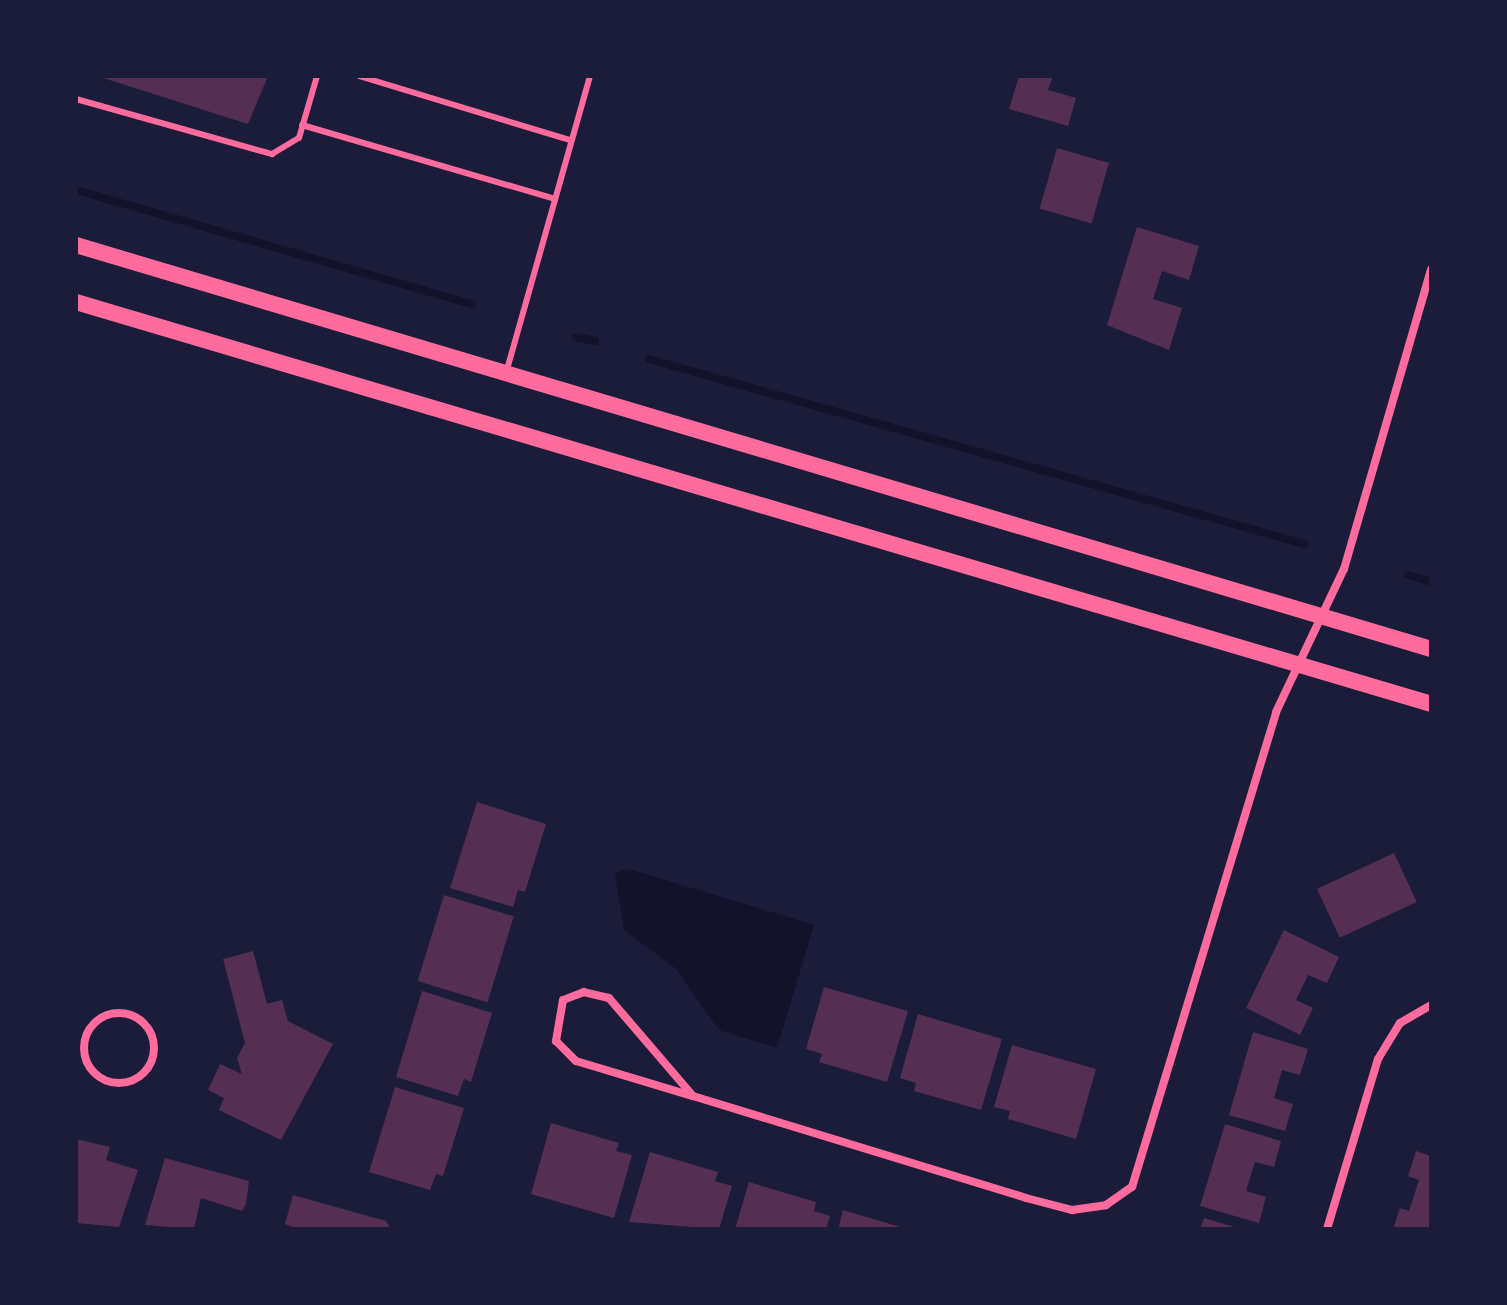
<!DOCTYPE html>
<style>
body{margin:0}
#map{position:relative;width:1507px;height:1305px;overflow:hidden;background:#1b1b3a;font-family:Jost,sans-serif}
div>[style]{position:absolute}
.water>*{inset:0;background:#12122b}
.stream>*{height:8px;margin:-4px;padding:0 4px;transform-origin:4px;border-radius:4px;background:#12122b}
.building>*{inset:0;background:#542f53;transform-origin:0 0}
.service>*{height:6px;margin:-3px;padding:0 3px;transform-origin:3px;border-radius:3px;background:#ff6b9d}
.minor>*{height:8px;margin:-4px;padding:0 4px;transform-origin:4px;border-radius:4px;background:#ff6b9d}
.minor>.ring{margin:-4px;padding:0;box-sizing:content-box;background:none;border:8px solid #ff6b9d;border-radius:50%}
.secondary>*{height:16px;margin:-8px;padding:0 8px;transform-origin:8px;border-radius:8px;background:#ff6b9d}
span{translate:-50% -50%;white-space:nowrap;text-align:center;line-height:1.15;-webkit-text-stroke:6px #1b1b3a;paint-order:stroke}
.frame{position:absolute;inset:0;border:78px solid #1b1b3a;pointer-events:none}
</style>
<div id="map">
<div class="water">
<i style="clip-path:polygon(629px 869px,814px 925px,777px 1048px,719px 1030px,675px 968px,624px 930px,615px 873px)"></i>
</div>
<div class="stream">
<i style="left:76px;top:190px;width:412px;rotate:16.1deg"></i>
<i style="left:576px;top:337px;width:19px;rotate:12deg"></i>
<i style="left:649px;top:359px;width:681px;rotate:15.77deg"></i>
<i style="left:1408px;top:575px;width:24px;rotate:17deg"></i>
</div>
<div class="building">
<i style="clip-path:polygon(97px 76px,268px 76px,248px 124px)"></i>
<i style="clip-path:polygon(1019px 76px,1053px 76px,1048px 90px,1076px 98px,1068px 126px,1009px 109px)"></i>
<i style="left:1057px;top:148px;width:54px;height:63px;rotate:16deg"></i>
<i style="clip-path:polygon(1137px 227px,1199px 246px,1189px 280px,1162px 271px,1153px 299px,1182px 308px,1169px 350px,1107px 325px)"></i>
<i style="clip-path:polygon(477px 802px,546px 824px,525px 892px,518px 890px,513px 907px,450px 888px)"></i>
<i style="left:1394px;top:853px;width:54px;height:85px;rotate:65deg"></i>
<i style="left:444px;top:895px;width:73px;height:90px;rotate:17deg"></i>
<i style="clip-path:polygon(1284px 930px,1339px 957px,1327px 983px,1308px 975px,1296px 1000px,1313px 1008px,1300px 1035px,1246px 1008px)"></i>
<i style="clip-path:polygon(253px 951px,267px 1004px,282px 1000px,288px 1021px,333px 1044px,281px 1140px,219px 1110px,224px 1098px,208px 1090px,220px 1064px,242px 1074px,237px 1058px,245px 1043px,223px 959px)"></i>
<i style="clip-path:polygon(824px 987px,908px 1011px,887px 1082px,819px 1062px,822px 1054px,806px 1049px)"></i>
<i style="clip-path:polygon(422px 991px,492px 1013px,471px 1082px,464px 1079px,458px 1096px,396px 1077px)"></i>
<i style="clip-path:polygon(918px 1014px,1002px 1039px,981px 1110px,914px 1091px,916px 1083px,900px 1078px)"></i>
<i style="clip-path:polygon(1253px 1032px,1308px 1049px,1300px 1075px,1282px 1070px,1274px 1098px,1293px 1104px,1285px 1131px,1229px 1115px)"></i>
<i style="clip-path:polygon(1012px 1045px,1096px 1069px,1076px 1139px,1008px 1119px,1010px 1111px,994px 1107px)"></i>
<i style="clip-path:polygon(395px 1087px,464px 1108px,443px 1176px,436px 1174px,430px 1190px,369px 1172px)"></i>
<i style="clip-path:polygon(551px 1123px,619px 1143px,616px 1151px,632px 1155px,614px 1218px,531px 1194px)"></i>
<i style="clip-path:polygon(1225px 1124px,1281px 1141px,1274px 1167px,1255px 1162px,1246px 1191px,1266px 1197px,1259px 1223px,1200px 1206px)"></i>
<i style="clip-path:polygon(76px 1139px,110px 1147px,106px 1160px,138px 1170px,119px 1227px,76px 1223px)"></i>
<i style="clip-path:polygon(1416px 1151px,1431px 1156px,1431px 1229px,1393px 1229px,1400px 1208px,1409px 1211px,1419px 1180px,1408px 1176px)"></i>
<i style="clip-path:polygon(650px 1152px,718px 1172px,715px 1181px,732px 1186px,719px 1229px,629px 1222px)"></i>
<i style="clip-path:polygon(165px 1158px,249px 1181px,246px 1204px,242px 1211px,201px 1198px,194px 1229px,145px 1225px)"></i>
<i style="clip-path:polygon(749px 1182px,816px 1202px,814px 1211px,830px 1216px,826px 1229px,735px 1229px)"></i>
<i style="clip-path:polygon(293px 1195px,386px 1221px,391px 1229px,298px 1229px,285px 1224px)"></i>
<i style="clip-path:polygon(843px 1210px,904px 1228px,904px 1229px,838px 1229px)"></i>
<i style="clip-path:polygon(1204px 1218px,1238px 1228px,1238px 1229px,1200px 1229px)"></i>
</div>
<div class="service">
<i style="left:359px;top:76px;width:220px;rotate:16.9deg"></i>
<i style="left:76px;top:99px;width:204px;rotate:15.7deg"></i>
<i style="left:272px;top:154px;width:31px;rotate:-31deg"></i>
<i style="left:299px;top:138px;width:65px;rotate:-73.8deg"></i>
<i style="left:302px;top:125px;width:260px;rotate:16.3deg"></i>
<i style="left:506px;top:373px;width:309px;rotate:-74.2deg"></i>
</div>
<div class="minor">
<i class="ring" style="left:84px;top:1013px;width:62px;height:62px"></i>
<i style="left:693px;top:1096px;width:129px;rotate:-130.6deg"></i>
<i style="left:609px;top:998px;width:26px;rotate:-167deg"></i>
<i style="left:584px;top:992px;width:22px;rotate:159deg"></i>
<i style="left:563px;top:1000px;width:42px;rotate:99.7deg"></i>
<i style="left:556px;top:1041px;width:28px;rotate:45deg"></i>
<i style="left:576px;top:1061px;width:122px;rotate:16.7deg"></i>
<i style="left:693px;top:1096px;width:348px;rotate:17deg"></i>
<i style="left:1026px;top:1198px;width:48px;rotate:14.6deg"></i>
<i style="left:1072px;top:1210px;width:34px;rotate:-8deg"></i>
<i style="left:1106px;top:1205px;width:32px;rotate:-35deg"></i>
<i style="left:1132px;top:1187px;width:496px;rotate:-73.1deg"></i>
<i style="left:1276px;top:712px;width:158px;rotate:-64.6deg"></i>
<i style="left:1344px;top:569px;width:312px;rotate:-73.8deg"></i>
<i style="left:1327px;top:1229px;width:177px;rotate:-73.3deg"></i>
<i style="left:1378px;top:1059px;width:42px;rotate:-58.6deg"></i>
<i style="left:1400px;top:1023px;width:36px;rotate:-30deg"></i>
</div>
<div class="secondary">
<i style="left:76px;top:245px;width:1414px;rotate:16.6deg"></i>
<i style="left:76px;top:302px;width:1413px;rotate:16.52deg"></i>
</div>
<div class="frame"></div>
</div>
